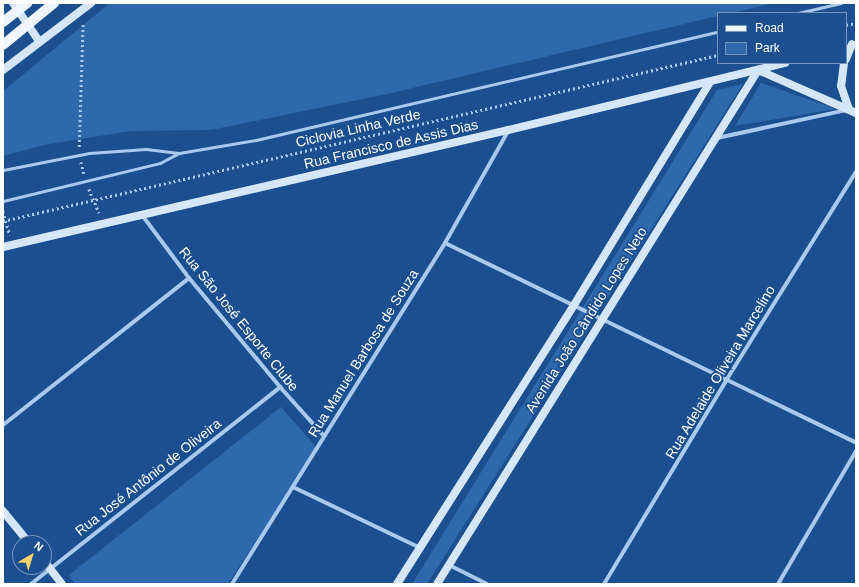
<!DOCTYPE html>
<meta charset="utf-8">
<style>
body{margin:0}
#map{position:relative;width:859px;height:587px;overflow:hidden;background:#1b4f8f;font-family:Arial,sans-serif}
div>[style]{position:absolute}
.green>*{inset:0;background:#2e69ad}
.path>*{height:2.5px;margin-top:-1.25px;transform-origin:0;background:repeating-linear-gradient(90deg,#a9c9ee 0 2px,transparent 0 5px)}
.lane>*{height:3px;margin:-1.5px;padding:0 1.5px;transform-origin:1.5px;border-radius:1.5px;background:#a9c9ee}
.street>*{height:4px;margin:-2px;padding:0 2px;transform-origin:2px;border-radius:2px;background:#a9c9ee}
.secondary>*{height:8px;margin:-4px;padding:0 4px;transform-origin:4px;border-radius:4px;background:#d6e6fa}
.primary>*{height:10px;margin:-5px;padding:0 5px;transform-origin:5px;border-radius:5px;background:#f0f6ff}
span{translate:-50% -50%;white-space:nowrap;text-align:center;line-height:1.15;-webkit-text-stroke:3.5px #1b4f8f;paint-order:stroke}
.street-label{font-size:14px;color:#fff}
.frame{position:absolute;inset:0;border:4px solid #fff;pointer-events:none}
.legend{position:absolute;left:717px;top:12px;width:130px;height:52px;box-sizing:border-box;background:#1b4f8f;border:1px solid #7695bc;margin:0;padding:5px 7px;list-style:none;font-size:12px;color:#fff}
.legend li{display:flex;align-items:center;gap:8px;height:20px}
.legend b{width:20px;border:1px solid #7695bc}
.north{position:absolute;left:12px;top:535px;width:40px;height:40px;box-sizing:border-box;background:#1b4f8f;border:1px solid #7695bc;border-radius:50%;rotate:38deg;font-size:11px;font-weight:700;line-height:16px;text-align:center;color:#fff}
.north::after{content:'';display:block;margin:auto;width:14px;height:18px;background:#ffd166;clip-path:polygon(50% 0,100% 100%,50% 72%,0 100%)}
</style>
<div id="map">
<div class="green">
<i style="clip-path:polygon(110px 3px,775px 3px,731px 13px,718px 13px,718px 16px,387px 94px,211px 130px,131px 131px,49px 144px,3px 156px,3px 91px)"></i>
<i style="clip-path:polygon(761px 83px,836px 109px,735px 126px)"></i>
<i style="clip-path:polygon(743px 84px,427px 584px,412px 584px,717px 90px)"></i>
<i style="clip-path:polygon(281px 407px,317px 448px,228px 584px,75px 584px,69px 575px)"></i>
</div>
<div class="path">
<i style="left:846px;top:25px;width:10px;rotate:-11deg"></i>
<i style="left:79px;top:147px;width:125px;rotate:-88.2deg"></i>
<i style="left:81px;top:162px;width:12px;rotate:76deg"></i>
<i style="left:89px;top:189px;width:26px;rotate:67deg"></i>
<i style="left:3px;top:211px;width:25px;rotate:74deg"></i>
<i style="left:3px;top:221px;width:734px;rotate:-13.07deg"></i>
</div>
<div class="lane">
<i style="left:798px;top:13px;width:44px;rotate:-13.1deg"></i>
<i style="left:3px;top:170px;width:88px;rotate:-11.2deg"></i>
<i style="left:89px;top:153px;width:57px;rotate:-4deg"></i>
<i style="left:146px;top:149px;width:33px;rotate:7deg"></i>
<i style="left:3px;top:201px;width:162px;rotate:-13.6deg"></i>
<i style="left:160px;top:163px;width:21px;rotate:-28deg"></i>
<i style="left:179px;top:153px;width:78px;rotate:-9.6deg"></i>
<i style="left:256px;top:140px;width:474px;rotate:-13.2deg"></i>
</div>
<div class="street">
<i style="left:717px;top:138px;width:132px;rotate:-12.2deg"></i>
<i style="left:142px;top:215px;width:79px;rotate:53.3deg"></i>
<i style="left:189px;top:278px;width:142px;rotate:50.1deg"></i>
<i style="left:280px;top:387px;width:64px;rotate:48.1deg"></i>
<i style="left:445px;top:243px;width:457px;rotate:25.9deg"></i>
<i style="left:3px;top:425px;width:237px;rotate:-38.3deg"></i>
<i style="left:295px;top:488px;width:139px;rotate:25.6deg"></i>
<i style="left:449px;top:565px;width:42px;rotate:26.6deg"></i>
<i style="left:31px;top:584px;width:318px;rotate:-38.3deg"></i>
<i style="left:232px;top:584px;width:402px;rotate:-58deg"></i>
<i style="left:445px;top:243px;width:129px;rotate:-60.6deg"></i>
<i style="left:604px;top:584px;width:239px;rotate:-59deg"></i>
<i style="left:727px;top:379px;width:244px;rotate:-58.1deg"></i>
<i style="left:778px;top:584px;width:154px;rotate:-59.6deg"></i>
</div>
<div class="secondary">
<i style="left:13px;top:3px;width:46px;rotate:55.6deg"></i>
<i style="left:846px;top:59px;width:16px;rotate:-68deg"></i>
<i style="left:844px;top:63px;width:23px;rotate:97deg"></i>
<i style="left:841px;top:86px;width:24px;rotate:71deg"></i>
<i style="left:3px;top:70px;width:111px;rotate:-37.3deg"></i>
<i style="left:758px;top:70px;width:107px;rotate:23.7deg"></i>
<i style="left:3px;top:247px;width:518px;rotate:-13.04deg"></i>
<i style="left:508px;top:130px;width:285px;rotate:-13.6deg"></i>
<i style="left:3px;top:511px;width:41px;rotate:50.9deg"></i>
<i style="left:44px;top:561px;width:29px;rotate:52deg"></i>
<i style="left:397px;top:584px;width:330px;rotate:-57.6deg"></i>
<i style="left:574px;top:305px;width:261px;rotate:-58.6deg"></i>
<i style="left:437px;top:584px;width:606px;rotate:-58.01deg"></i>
</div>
<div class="primary">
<i style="left:3px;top:22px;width:31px;rotate:-38deg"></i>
<i style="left:3px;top:45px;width:66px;rotate:-39.5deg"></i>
</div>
<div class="street-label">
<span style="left:358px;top:128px;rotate:-13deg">Ciclovia Linha Verde</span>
<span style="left:391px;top:144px;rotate:-13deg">Rua Francisco de Assis Dias</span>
<span style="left:239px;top:319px;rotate:51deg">Rua São José Esporte Clube</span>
<span style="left:586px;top:320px;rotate:-58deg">Avenida João Cândido Lopes Neto</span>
<span style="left:363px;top:353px;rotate:-58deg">Rua Manuel Barbosa de Souza</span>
<span style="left:720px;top:372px;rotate:-59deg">Rua Adelaide Oliveira Marcelino</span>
<span style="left:148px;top:477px;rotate:-38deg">Rua José Antônio de Oliveira</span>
</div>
<div class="frame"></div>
<ul class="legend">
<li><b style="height:5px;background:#f0f6ff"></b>Road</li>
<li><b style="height:11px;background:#2e69ad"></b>Park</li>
</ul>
<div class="north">N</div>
</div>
